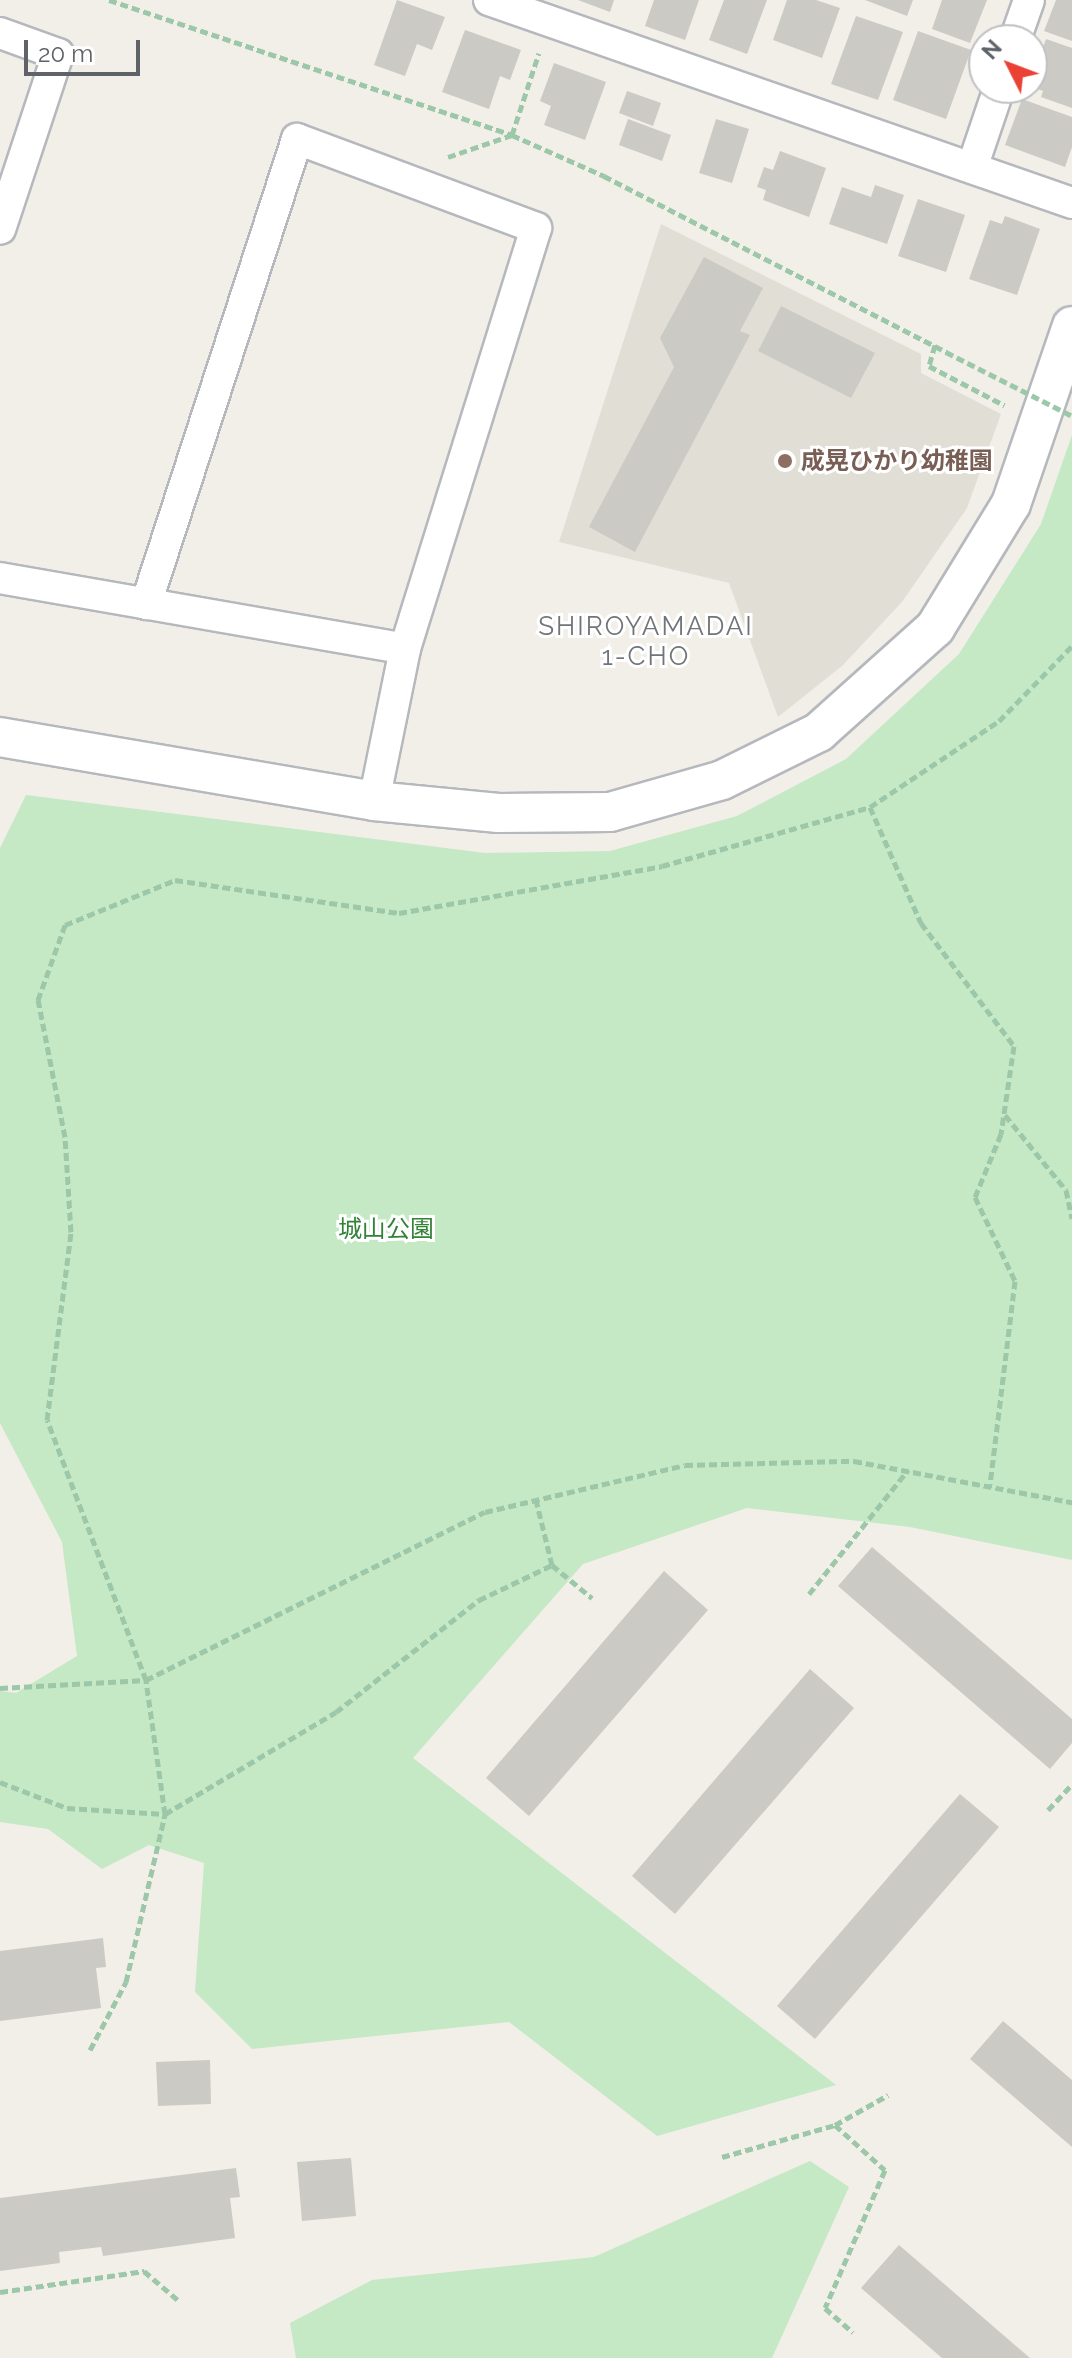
<!DOCTYPE html>
<html>
<head>
<meta charset="utf-8">
<style>
	body { margin:0 }
	#map { position:relative; width:1072px; height:2358px; overflow:hidden; background:#f1efe8; font-family:Raleway,"Noto Sans JP",sans-serif }
	div>[style] { position:absolute }
	.education>* { inset:0; background:#e1ded6 }
	.green>* { inset:0; background:#c5e8c5 }
	.building>* { inset:0; background:#cccac5 }
	.path>* { height:5px; margin-top:-2.5px; transform-origin:0; background:repeating-linear-gradient(90deg,#9cc7a9 0 8px,transparent 0 12px) }
	.roads { filter:drop-shadow(2px 0 #b5b8bc) drop-shadow(-2px 0 #b5b8bc) drop-shadow(0 2px #b5b8bc) drop-shadow(0 -2px #b5b8bc) }
	.minor>* { height:30px; margin:-15px; padding:0 15px; transform-origin:15px; border-radius:15px; background:#fff }
	.tertiary>* { height:38px; margin:-19px; padding:0 19px; transform-origin:19px; border-radius:19px; background:#fff }
	.path-bridge>* { height:5px; margin-top:-2.5px; transform-origin:0; background:repeating-linear-gradient(90deg,#9cc7a9 0 8px,transparent 0 12px) }
	.dots>* { width:22px; height:22px; translate:-50% -50%; box-sizing:border-box; border:4px solid #fff; border-radius:50% }
	span { translate:-50% -50%; white-space:nowrap; text-align:center; line-height:1.15; -webkit-text-stroke:6px #fff; paint-order:stroke }
	.education-label { font-size:24px; color:#785e54; font-weight:700 }
	.left { translate:0 -50%; text-align:left }
	.park-label { font-size:24px; color:#348238 }
	.neighbourhood-label { font-size:26px; color:#70757a; letter-spacing:2px }
	.north { position:absolute; left:968px; top:24px; width:80px; height:80px; box-sizing:border-box; background:#fff; border:2px solid #bfc1c3; border-radius:50%; rotate:312deg; font-size:22px; font-weight:700; line-height:32px; text-align:center; color:#5f6368 }
	.north::after { content:''; display:block; margin:auto; width:28px; height:36px; background:#ea4335; clip-path:polygon(50% 0,100% 100%,50% 72%,0 100%) }
	.scale { position:absolute; left:24px; top:40px; width:116px; height:36px; box-sizing:border-box; border:4px solid #5f6368; border-top:0; padding-left:10px; font-size:24px; line-height:28px; white-space:nowrap; color:#5f6368; -webkit-text-stroke:6px #fff; paint-order:stroke }
</style>
</head>
<body>
<div id="map">
	<div class="education">
		<div style="clip-path:polygon(661px 224px,921px 354px,921px 373px,1001px 414px,967px 508px,902px 602px,842px 666px,778px 717px,729px 583px,559px 542px)"></div>
	</div>
	<div class="green">
		<div style="clip-path:polygon(1072px 435px,1072px 1560px,910px 1527px,747px 1508px,583px 1564px,413px 1758px,836px 2085px,657px 2136px,509px 2022px,252px 2049px,195px 1992px,204px 1863px,149px 1845px,102px 1869px,48px 1829px,0 1822px,0 1691px,16px 1693px,77px 1656px,62px 1542px,0 1423px,0 848px,26px 795px,485px 853px,610px 851px,737px 816px,846px 759px,959px 654px,1041px 524px)"></div>
		<div style="clip-path:polygon(810px 2161px,849px 2187px,772px 2358px,296px 2358px,290px 2323px,372px 2280px,594px 2257px)"></div>
	</div>
	<div class="building">
		<div style="clip-path:polygon(397px 0,445px 17px,432px 50px,417px 44px,405px 76px,374px 65px)"></div>
		<div style="clip-path:polygon(578px 0,614px 0,610px 12px)"></div>
		<div style="clip-path:polygon(654px 0,699px 0,685px 40px,645px 26px)"></div>
		<div style="clip-path:polygon(724px 0,767px 0,747px 54px,709px 40px)"></div>
		<div style="clip-path:polygon(787px 0,816px 0,840px 8px,822px 58px,773px 40px)"></div>
		<div style="clip-path:polygon(865px 0,913px 0,907px 16px)"></div>
		<div style="clip-path:polygon(942px 0,987px 0,970px 43px,932px 29px)"></div>
		<div style="clip-path:polygon(1056px 0,1072px 0,1072px 41px,1044px 31px)"></div>
		<div style="clip-path:polygon(856px 16px,903px 32px,878px 100px,831px 84px)"></div>
		<div style="clip-path:polygon(465px 30px,521px 50px,510px 80px,500px 76px,489px 109px,442px 92px)"></div>
		<div style="clip-path:polygon(918px 31px,971px 50px,946px 119px,893px 100px)"></div>
		<div style="clip-path:polygon(1046px 39px,1072px 48px,1072px 108px,1041px 97px,1043px 91px,1032px 87px,1037px 66px,1032px 55px,1034px 50px,1041px 53px)"></div>
		<div style="clip-path:polygon(554px 63px,606px 82px,585px 140px,544px 125px,551px 106px,540px 101px)"></div>
		<div style="clip-path:polygon(627px 91px,661px 103px,653px 126px,619px 113px)"></div>
		<div style="clip-path:polygon(1022px 99px,1072px 117px,1072px 147px,1065px 167px,1005px 145px)"></div>
		<div style="clip-path:polygon(628px 119px,671px 135px,662px 161px,619px 145px)"></div>
		<div style="clip-path:polygon(716px 119px,749px 129px,732px 183px,699px 173px)"></div>
		<div style="clip-path:polygon(780px 151px,826px 168px,809px 217px,763px 200px,766px 190px,757px 187px,764px 167px,773px 170px)"></div>
		<div style="clip-path:polygon(875px 185px,904px 195px,887px 244px,829px 224px,842px 187px,871px 197px)"></div>
		<div style="clip-path:polygon(918px 199px,965px 215px,946px 272px,898px 256px)"></div>
		<div style="clip-path:polygon(1005px 216px,1040px 229px,1017px 295px,969px 279px,990px 220px,1002px 224px)"></div>
		<div style="clip-path:polygon(704px 257px,763px 288px,740px 331px,750px 335px,635px 552px,589px 527px,674px 367px,660px 338px)"></div>
		<div style="clip-path:polygon(781px 306px,875px 353px,851px 398px,758px 351px)"></div>
		<div style="clip-path:polygon(872px 1547px,1072px 1719px,1072px 1743px,1050px 1769px,838px 1586px)"></div>
		<div style="clip-path:polygon(664px 1571px,708px 1610px,529px 1816px,486px 1778px)"></div>
		<div style="clip-path:polygon(810px 1669px,854px 1708px,675px 1914px,632px 1876px)"></div>
		<div style="clip-path:polygon(960px 1794px,999px 1827px,815px 2039px,777px 2006px)"></div>
		<div style="clip-path:polygon(103px 1938px,106px 1967px,96px 1968px,101px 2008px,0 2021px,0 1951px)"></div>
		<div style="clip-path:polygon(1003px 2021px,1072px 2080px,1072px 2147px,970px 2059px)"></div>
		<div style="clip-path:polygon(210px 2060px,211px 2104px,158px 2106px,156px 2062px)"></div>
		<div style="clip-path:polygon(351px 2158px,356px 2216px,302px 2221px,297px 2162px)"></div>
		<div style="clip-path:polygon(236px 2168px,240px 2197px,230px 2198px,235px 2238px,103px 2256px,101px 2247px,59px 2252px,60px 2263px,0 2271px,0 2198px)"></div>
		<div style="clip-path:polygon(899px 2245px,1030px 2358px,942px 2358px,861px 2288px)"></div>
	</div>
	<div class="path">
		<div style="left:109px;top:0;width:425px;rotate:18.5deg"></div>
		<div style="left:512px;top:135px;width:101px;rotate:24deg"></div>
		<div style="left:604px;top:176px;width:385px;rotate:27.2deg"></div>
		<div style="left:448px;top:157px;width:68px;rotate:-19deg"></div>
		<div style="left:512px;top:135px;width:86px;rotate:-71.8deg"></div>
		<div style="left:935px;top:345px;width:22px;rotate:106deg"></div>
		<div style="left:929px;top:366px;width:85px;rotate:27.5deg"></div>
		<div style="left:870px;top:807px;width:127px;rotate:66.3deg"></div>
		<div style="left:921px;top:923px;width:154px;rotate:52.9deg"></div>
		<div style="left:1014px;top:1046px;width:89px;rotate:98.4deg"></div>
		<div style="left:1001px;top:1134px;width:68px;rotate:112.4deg"></div>
		<div style="left:975px;top:1197px;width:93px;rotate:64.5deg"></div>
		<div style="left:1015px;top:1281px;width:205px;rotate:97deg"></div>
		<div style="left:1005px;top:1115px;width:97px;rotate:50.9deg"></div>
		<div style="left:1066px;top:1190px;width:29px;rotate:78deg"></div>
		<div style="left:552px;top:1565px;width:52px;rotate:39.5deg"></div>
		<div style="left:809px;top:1594px;width:159px;rotate:-51.4deg"></div>
		<div style="left:0;top:1688px;width:146px;rotate:-3.1deg"></div>
		<div style="left:146px;top:1680px;width:378px;rotate:-26.4deg"></div>
		<div style="left:485px;top:1512px;width:205px;rotate:-13.2deg"></div>
		<div style="left:685px;top:1465px;width:169px;rotate:-1.4deg"></div>
		<div style="left:854px;top:1461px;width:222px;rotate:10.7deg"></div>
		<div style="left:0;top:1782px;width:72px;rotate:21.2deg"></div>
		<div style="left:67px;top:1808px;width:98px;rotate:3.5deg"></div>
		<div style="left:165px;top:1814px;width:199px;rotate:-30.8deg"></div>
		<div style="left:336px;top:1712px;width:182px;rotate:-38.1deg"></div>
		<div style="left:479px;top:1600px;width:81px;rotate:-25.6deg"></div>
		<div style="left:552px;top:1565px;width:67px;rotate:-103.8deg"></div>
		<div style="left:1048px;top:1810px;width:35px;rotate:-47deg"></div>
		<div style="left:90px;top:2050px;width:77px;rotate:-62.1deg"></div>
		<div style="left:126px;top:1982px;width:172px;rotate:-76.9deg"></div>
		<div style="left:165px;top:1814px;width:135px;rotate:-98.1deg"></div>
		<div style="left:146px;top:1680px;width:278px;rotate:-110.8deg"></div>
		<div style="left:47px;top:1420px;width:190px;rotate:-82.7deg"></div>
		<div style="left:71px;top:1232px;width:95px;rotate:-93.6deg"></div>
		<div style="left:65px;top:1137px;width:140px;rotate:-101.1deg"></div>
		<div style="left:38px;top:1000px;width:80px;rotate:-70.2deg"></div>
		<div style="left:65px;top:925px;width:119px;rotate:-22.2deg"></div>
		<div style="left:175px;top:880px;width:226px;rotate:8.4deg"></div>
		<div style="left:399px;top:913px;width:267px;rotate:-10.1deg"></div>
		<div style="left:662px;top:866px;width:216px;rotate:-15.8deg"></div>
		<div style="left:870px;top:807px;width:155px;rotate:-33.7deg"></div>
		<div style="left:999px;top:721px;width:105px;rotate:-45.8deg"></div>
		<div style="left:835px;top:2125px;width:67px;rotate:42deg"></div>
		<div style="left:885px;top:2170px;width:150px;rotate:113.5deg"></div>
		<div style="left:825px;top:2308px;width:37px;rotate:41deg"></div>
		<div style="left:722px;top:2157px;width:117px;rotate:-15.8deg"></div>
		<div style="left:835px;top:2125px;width:61px;rotate:-29.5deg"></div>
		<div style="left:0;top:2292px;width:146px;rotate:-8.3deg"></div>
		<div style="left:144px;top:2271px;width:46px;rotate:40.6deg"></div>
	</div>
	<div class="roads">
		<div class="minor">
			<div style="left:489px;top:0;width:617px;rotate:19.2deg"></div>
			<div style="left:0;top:33px;width:62px;rotate:19.9deg"></div>
			<div style="left:58px;top:54px;width:184px;rotate:108.3deg"></div>
			<div style="left:1015px;top:40px;width:42px;rotate:-70.7deg"></div>
			<div style="left:973px;top:165px;width:81px;rotate:-71.3deg"></div>
			<div style="left:0;top:578px;width:411px;rotate:9.9deg"></div>
			<div style="left:146px;top:604px;width:489px;rotate:-72deg"></div>
			<div style="left:297px;top:139px;width:255px;rotate:20.4deg"></div>
			<div style="left:536px;top:228px;width:441px;rotate:107.3deg"></div>
			<div style="left:405px;top:649px;width:155px;rotate:101.5deg"></div>
		</div>
		<div class="tertiary">
			<div style="left:0;top:737px;width:379px;rotate:9.7deg"></div>
			<div style="left:374px;top:801px;width:125px;rotate:5.5deg"></div>
			<div style="left:498px;top:813px;width:112px;rotate:-0.5deg"></div>
			<div style="left:610px;top:812px;width:116px;rotate:-15.9deg"></div>
			<div style="left:722px;top:780px;width:108px;rotate:-26.3deg"></div>
			<div style="left:819px;top:732px;width:156px;rotate:-41.9deg"></div>
			<div style="left:935px;top:628px;width:145px;rotate:-58.5deg"></div>
			<div style="left:1011px;top:504px;width:188px;rotate:-71.1deg"></div>
		</div>
	</div>
	<div class="path-bridge">
		<div style="left:946px;top:352px;width:141px;rotate:26.9deg"></div>
	</div>
	<div class="dots">
		<div style="left:785px;top:461px;background:#8d6e63"></div>
	</div>
	<div class="education-label">
		<span class="left" style="left:801px;top:461px">成晃ひかり幼稚園</span>
	</div>
	<div class="park-label">
		<span style="left:386px;top:1229px">城山公園</span>
	</div>
	<div class="neighbourhood-label">
		<span style="left:646px;top:642px">SHIROYAMADAI<br>1-CHO</span>
	</div>
	<div class="north">N</div>
	<div class="scale">20 m</div>
</div>
</body>
</html>
